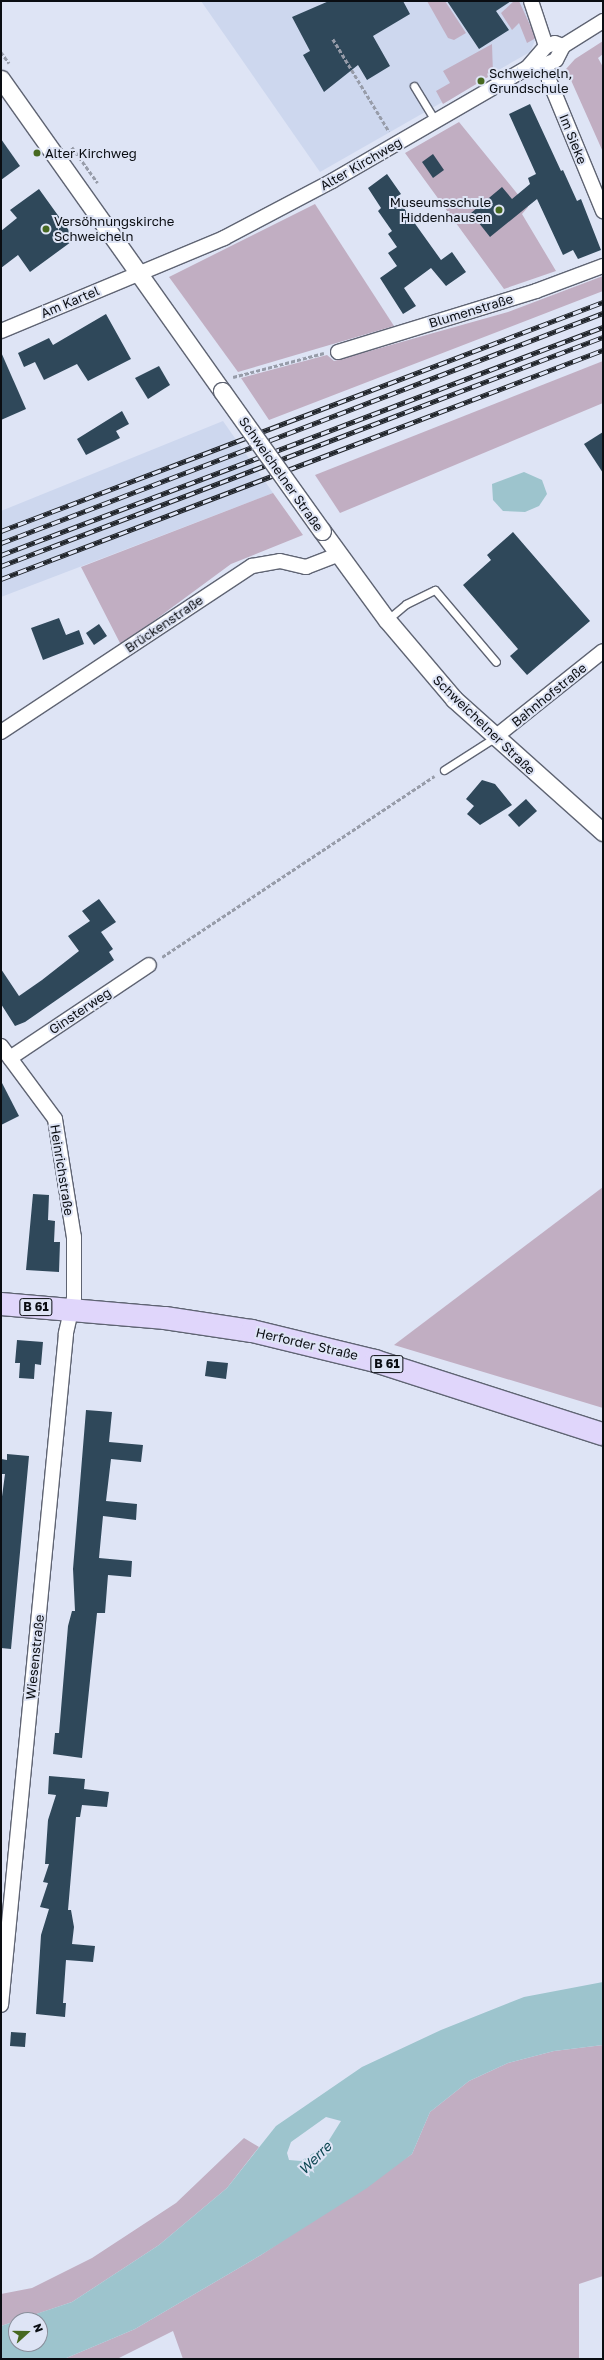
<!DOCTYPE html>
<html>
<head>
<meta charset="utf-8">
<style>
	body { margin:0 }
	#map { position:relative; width:604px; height:2360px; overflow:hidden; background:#dee4f5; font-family:"Golos Text",sans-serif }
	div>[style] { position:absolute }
	.built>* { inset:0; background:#cdd7ee }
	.green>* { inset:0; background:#c1aec2 }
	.water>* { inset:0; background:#9dc4cd }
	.building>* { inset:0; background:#2f485a }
	.path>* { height:2.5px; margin-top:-1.25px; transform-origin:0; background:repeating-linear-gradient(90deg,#979ca9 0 4px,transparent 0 6px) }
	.roads { filter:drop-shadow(1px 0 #5f6473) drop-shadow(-1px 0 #5f6473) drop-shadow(0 1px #5f6473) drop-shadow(0 -1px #5f6473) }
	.service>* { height:7px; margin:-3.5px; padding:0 3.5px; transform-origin:3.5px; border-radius:3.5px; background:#fff }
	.minor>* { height:14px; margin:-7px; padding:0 7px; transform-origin:7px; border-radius:7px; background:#fff }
	.tertiary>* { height:17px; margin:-8.5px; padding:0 8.5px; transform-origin:8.5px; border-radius:8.5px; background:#fff }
	.primary>* { height:22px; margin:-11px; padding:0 11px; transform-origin:11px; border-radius:11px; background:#e0d6fb }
	.rail>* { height:4.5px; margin-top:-2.25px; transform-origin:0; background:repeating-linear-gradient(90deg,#dee4f5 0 9px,#21252b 0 18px); box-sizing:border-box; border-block:1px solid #21252b }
	.bridges { filter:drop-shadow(1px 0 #5f6473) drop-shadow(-1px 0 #5f6473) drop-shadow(0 1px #5f6473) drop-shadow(0 -1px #5f6473) }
	.tertiary-bridge>* { height:17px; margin:-8.5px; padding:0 8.5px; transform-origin:8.5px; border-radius:8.5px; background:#fff }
	.dots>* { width:11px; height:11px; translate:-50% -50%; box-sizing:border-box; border:2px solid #dee4f5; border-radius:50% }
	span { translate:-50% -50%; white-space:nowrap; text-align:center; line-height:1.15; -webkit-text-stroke:4px #dee4f5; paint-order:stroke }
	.shield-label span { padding:1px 3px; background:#dee4f5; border:1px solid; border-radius:3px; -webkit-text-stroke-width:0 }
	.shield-label { font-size:12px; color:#0a0d12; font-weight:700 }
	.poi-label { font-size:13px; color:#0a0d12 }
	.left { translate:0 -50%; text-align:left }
	.right { translate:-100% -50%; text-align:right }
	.street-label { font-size:13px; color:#0a0d12 }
	.water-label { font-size:14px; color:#0d4752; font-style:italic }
	.frame { position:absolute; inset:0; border:2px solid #0a0d12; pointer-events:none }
	.north { position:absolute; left:8px; top:2312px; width:40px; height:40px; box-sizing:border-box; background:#dee4f5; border:1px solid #898e9a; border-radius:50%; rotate:69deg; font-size:11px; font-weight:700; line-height:16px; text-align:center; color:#0a0d12 }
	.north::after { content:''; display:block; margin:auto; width:14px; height:18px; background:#476921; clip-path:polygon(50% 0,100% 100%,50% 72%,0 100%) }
</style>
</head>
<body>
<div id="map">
	<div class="built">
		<div style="clip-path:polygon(201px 1px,523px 1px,536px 38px,530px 52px,320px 172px)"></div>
		<div style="clip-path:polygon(223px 421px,273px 493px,1px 597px,1px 511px)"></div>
	</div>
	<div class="green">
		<div style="clip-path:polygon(427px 1px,445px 1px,466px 33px,454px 40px,448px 38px)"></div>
		<div style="clip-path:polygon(514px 1px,519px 1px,536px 38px,527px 43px,519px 23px,512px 30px,501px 13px)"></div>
		<div style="clip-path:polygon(603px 41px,603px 54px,598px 58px,603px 67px,603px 152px,566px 69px,575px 59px)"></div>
		<div style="clip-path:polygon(492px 44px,493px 74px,443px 104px,436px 91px,450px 83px,443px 71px)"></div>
		<div style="clip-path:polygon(459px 122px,528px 207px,522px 214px,556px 271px,504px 289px,405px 153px)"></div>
		<div style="clip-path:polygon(315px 204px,394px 326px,238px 372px,169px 277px)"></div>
		<div style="clip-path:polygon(603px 276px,603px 291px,269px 420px,241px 378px,327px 355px,334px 361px,508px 312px)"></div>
		<div style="clip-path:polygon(603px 361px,603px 403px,340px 513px,315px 475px)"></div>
		<div style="clip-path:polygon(273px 493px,303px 535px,231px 564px,121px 645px,81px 567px)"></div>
		<div style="clip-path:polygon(603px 1187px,603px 1408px,394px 1345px)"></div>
		<div style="clip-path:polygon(603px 2045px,603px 2276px,579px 2284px,579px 2359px,183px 2359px,173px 2331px,117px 2359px,64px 2359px,135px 2329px,261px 2255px,412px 2154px,430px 2112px,469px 2081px,508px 2063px,554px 2051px)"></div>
		<div style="clip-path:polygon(244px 2138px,259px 2147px,227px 2188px,159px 2245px,72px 2302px,1px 2326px,1px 2294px,32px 2288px,92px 2258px,176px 2203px)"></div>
	</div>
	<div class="water">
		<div style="clip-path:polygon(524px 472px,542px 480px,547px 494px,539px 506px,525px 512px,503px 511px,493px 500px,492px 484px)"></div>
		<div style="clip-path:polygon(evenodd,603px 1982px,603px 2045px,554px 2051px,508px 2063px,469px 2081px,430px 2112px,412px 2154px,367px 2188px,261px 2255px,135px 2329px,64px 2359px,1px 2359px,1px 2326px,16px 2321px,16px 2344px,40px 2344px,40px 2320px,18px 2320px,72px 2302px,159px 2245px,227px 2188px,276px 2126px,362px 2067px,441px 2030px,524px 1997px,603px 1982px,326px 2117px,341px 2121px,326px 2145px,301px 2161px,289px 2160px,287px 2153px,291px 2142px,326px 2117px)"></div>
	</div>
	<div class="building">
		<div style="clip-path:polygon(329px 1px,403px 1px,410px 14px,373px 36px,390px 66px,367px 80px,358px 65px,324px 92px,303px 55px,310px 51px,292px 17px)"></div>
		<div style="clip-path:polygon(447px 1px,511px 1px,496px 11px,509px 30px,479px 49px)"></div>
		<div style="clip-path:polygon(530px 104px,561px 171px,563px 170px,577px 201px,581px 199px,601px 250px,578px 259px,573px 250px,563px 255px,537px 199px,490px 237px,471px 213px,502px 187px,512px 199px,530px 184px,528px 178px,536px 174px,509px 114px)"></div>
		<div style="clip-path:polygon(1px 139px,20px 166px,1px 180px)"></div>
		<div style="clip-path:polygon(433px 154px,444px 170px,433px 178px,422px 162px)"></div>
		<div style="clip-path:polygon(387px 174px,401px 194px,396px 197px,441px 260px,452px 252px,466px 272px,446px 286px,431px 268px,404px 288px,416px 306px,403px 314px,380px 278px,397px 266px,388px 253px,397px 247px,388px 234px,392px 231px,378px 211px,381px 208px,368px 188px)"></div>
		<div style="clip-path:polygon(39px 189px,75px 239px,30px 272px,18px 255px,1px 268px,1px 231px,17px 218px,10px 210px)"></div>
		<div style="clip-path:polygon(106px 314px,131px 359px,88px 381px,77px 364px,44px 380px,35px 362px,24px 367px,18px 353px,49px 338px,53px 345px)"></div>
		<div style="clip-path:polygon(1px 352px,26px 409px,1px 420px)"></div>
		<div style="clip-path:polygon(159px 366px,170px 385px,148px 399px,135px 378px)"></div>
		<div style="clip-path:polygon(122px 411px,129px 424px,116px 431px,120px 438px,86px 455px,77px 439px)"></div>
		<div style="clip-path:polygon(603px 432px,603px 473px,584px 444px)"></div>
		<div style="clip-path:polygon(513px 532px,590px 621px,527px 675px,510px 656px,518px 649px,463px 585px,491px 560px,487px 555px)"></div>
		<div style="clip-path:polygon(59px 618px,66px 635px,79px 630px,84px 644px,43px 660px,31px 628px)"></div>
		<div style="clip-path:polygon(99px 624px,107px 636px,94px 645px,86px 633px)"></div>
		<div style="clip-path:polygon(482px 780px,495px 784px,512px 805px,480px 825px,467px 814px,474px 806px,466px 799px)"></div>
		<div style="clip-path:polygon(526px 799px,537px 811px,519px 827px,508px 815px)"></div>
		<div style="clip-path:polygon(99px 899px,116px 922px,101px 932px,113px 949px,109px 952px,114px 960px,25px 1022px,15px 1026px,1px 1004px,1px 969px,19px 996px,42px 980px,79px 951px,68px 936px,90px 921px,82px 911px)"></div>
		<div style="clip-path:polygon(1px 1081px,19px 1116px,1px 1125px)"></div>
		<div style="clip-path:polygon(33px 1194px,49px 1195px,48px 1220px,55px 1221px,54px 1242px,60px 1242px,59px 1272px,26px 1270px)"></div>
		<div style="clip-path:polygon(17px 1340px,43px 1342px,41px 1365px,35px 1364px,34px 1379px,19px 1378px,20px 1363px,15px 1363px)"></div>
		<div style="clip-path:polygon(207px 1361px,228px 1363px,226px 1379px,205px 1376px)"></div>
		<div style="clip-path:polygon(86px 1410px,112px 1412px,109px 1442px,143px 1445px,141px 1462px,111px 1459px,106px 1501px,137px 1504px,136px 1520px,103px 1516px,99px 1558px,132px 1561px,131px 1577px,108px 1575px,105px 1613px,97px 1613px,82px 1758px,53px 1754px,55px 1733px,59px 1733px,68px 1626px,72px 1611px,75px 1611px,73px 1569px)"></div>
		<div style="clip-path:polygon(7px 1454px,29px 1456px,11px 1649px,1px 1648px,1px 1504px,5px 1474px,1px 1474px,1px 1459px,7px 1460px)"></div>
		<div style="clip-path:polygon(49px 1776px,85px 1779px,84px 1789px,109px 1792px,107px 1807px,82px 1805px,80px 1817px,76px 1817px,68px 1910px,71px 1910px,74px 1927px,72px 1944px,95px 1946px,93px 1962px,66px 1960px,63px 2003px,66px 2003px,65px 2017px,36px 2014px,41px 1935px,49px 1909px,40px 1907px,48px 1883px,43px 1882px,49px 1864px,45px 1864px,48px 1820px,56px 1795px,48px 1794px)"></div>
		<div style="clip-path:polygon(11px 2032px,26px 2033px,25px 2047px,10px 2046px)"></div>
	</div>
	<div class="path">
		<div style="left:333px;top:39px;width:108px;rotate:58.7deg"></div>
		<div style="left:1px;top:52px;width:14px;rotate:54deg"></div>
		<div style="left:72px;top:147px;width:44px;rotate:54.2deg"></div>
		<div style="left:233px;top:377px;width:94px;rotate:-14.8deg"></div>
		<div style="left:162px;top:957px;width:327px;rotate:-33.6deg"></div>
	</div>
	<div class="roads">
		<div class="service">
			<div style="left:414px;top:86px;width:42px;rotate:58.6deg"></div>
			<div style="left:387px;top:620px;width:25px;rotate:-40deg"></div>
			<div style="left:406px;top:604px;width:32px;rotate:-26deg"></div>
			<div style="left:435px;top:590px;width:94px;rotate:49.7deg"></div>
			<div style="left:444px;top:770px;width:59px;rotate:-32.6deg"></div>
		</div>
		<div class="minor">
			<div style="left:531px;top:1px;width:47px;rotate:71.6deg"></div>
			<div style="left:547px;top:66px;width:14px;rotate:82deg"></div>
			<div style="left:549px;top:80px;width:142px;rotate:67.6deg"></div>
			<div style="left:539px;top:67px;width:18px;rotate:-22deg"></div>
			<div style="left:556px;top:60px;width:16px;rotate:-63deg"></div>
			<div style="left:563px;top:46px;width:47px;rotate:-32deg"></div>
			<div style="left:1px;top:331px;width:242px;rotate:-22.6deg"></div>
			<div style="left:224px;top:238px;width:122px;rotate:-27.8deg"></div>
			<div style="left:332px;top:181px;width:225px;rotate:-30.1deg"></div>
			<div style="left:527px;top:68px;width:29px;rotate:-49deg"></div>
			<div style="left:546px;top:46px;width:9px;rotate:-18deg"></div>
			<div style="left:555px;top:43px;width:9px;rotate:21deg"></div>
			<div style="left:338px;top:352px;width:207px;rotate:-17.1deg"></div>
			<div style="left:536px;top:291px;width:72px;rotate:-20.5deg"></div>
			<div style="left:1px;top:732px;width:301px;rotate:-33.5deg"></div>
			<div style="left:252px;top:566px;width:28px;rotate:-10deg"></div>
			<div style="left:280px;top:561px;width:27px;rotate:13deg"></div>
			<div style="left:306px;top:567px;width:34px;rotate:-21deg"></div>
			<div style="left:494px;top:738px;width:139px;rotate:-38.6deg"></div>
			<div style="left:1px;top:1046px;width:91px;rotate:53.5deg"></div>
			<div style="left:55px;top:1119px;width:120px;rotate:80.9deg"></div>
			<div style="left:74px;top:1237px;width:61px;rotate:90deg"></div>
			<div style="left:74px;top:1298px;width:37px;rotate:103deg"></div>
			<div style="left:66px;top:1334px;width:674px;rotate:95.53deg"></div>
			<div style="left:10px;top:1058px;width:167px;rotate:-33.8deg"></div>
		</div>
		<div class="tertiary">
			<div style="left:1px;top:79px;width:382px;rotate:54.7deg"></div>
			<div style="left:322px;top:531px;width:110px;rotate:53.9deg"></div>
			<div style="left:387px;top:620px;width:104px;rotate:49.7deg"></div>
			<div style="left:454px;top:699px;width:200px;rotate:41.8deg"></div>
		</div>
		<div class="primary">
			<div style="left:1px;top:1304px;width:165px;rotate:4.9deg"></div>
			<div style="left:165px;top:1318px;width:88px;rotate:8.5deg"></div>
			<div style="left:252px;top:1331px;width:127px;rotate:13.7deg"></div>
			<div style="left:375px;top:1361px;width:239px;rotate:17.8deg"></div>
		</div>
	</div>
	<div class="rail">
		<div style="left:1px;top:531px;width:644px;rotate:-20.83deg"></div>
		<div style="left:1px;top:543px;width:644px;rotate:-20.91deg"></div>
		<div style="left:1px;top:555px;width:644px;rotate:-20.74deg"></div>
		<div style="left:1px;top:566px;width:644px;rotate:-20.83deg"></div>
		<div style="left:1px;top:579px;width:644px;rotate:-20.83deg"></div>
	</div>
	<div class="bridges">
		<div class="tertiary-bridge">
			<div style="left:222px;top:391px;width:172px;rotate:54.5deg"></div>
		</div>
	</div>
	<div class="dots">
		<div style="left:481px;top:81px;background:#476921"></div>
		<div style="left:37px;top:153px;background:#476921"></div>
		<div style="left:499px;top:210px;background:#476921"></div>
		<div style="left:46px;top:229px;background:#476921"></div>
	</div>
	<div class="shield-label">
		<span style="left:36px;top:1307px">B 61</span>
		<span style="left:387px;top:1364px">B 61</span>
	</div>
	<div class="poi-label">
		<span class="left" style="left:489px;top:81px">Schweicheln,<br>Grundschule</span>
		<span class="left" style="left:45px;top:153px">Alter Kirchweg</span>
		<span class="right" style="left:491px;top:210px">Museumsschule<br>Hiddenhausen</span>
		<span class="left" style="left:54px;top:229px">Versöhnungskirche<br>Schweicheln</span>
	</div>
	<div class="street-label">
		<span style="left:573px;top:139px;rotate:68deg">Im Sieke</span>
		<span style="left:361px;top:164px;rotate:-30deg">Alter Kirchweg</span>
		<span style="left:70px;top:302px;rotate:-23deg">Am Kartel</span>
		<span style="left:471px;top:311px;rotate:-17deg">Blumenstraße</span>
		<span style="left:281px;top:474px;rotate:55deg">Schweichelner Straße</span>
		<span style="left:164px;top:624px;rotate:-34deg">Brückenstraße</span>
		<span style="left:549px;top:695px;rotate:-39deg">Bahnhofstraße</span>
		<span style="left:484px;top:725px;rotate:44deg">Schweichelner Straße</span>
		<span style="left:80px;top:1011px;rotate:-34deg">Ginsterweg</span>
		<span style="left:62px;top:1170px;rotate:81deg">Heinrichstraße</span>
		<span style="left:307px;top:1344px;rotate:13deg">Herforder Straße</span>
		<span style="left:35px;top:1657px;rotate:-84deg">Wiesenstraße</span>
	</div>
	<div class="water-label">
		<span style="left:315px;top:2158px;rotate:-45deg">Werre</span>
	</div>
	<div class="frame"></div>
	<div class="north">N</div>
</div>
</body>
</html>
